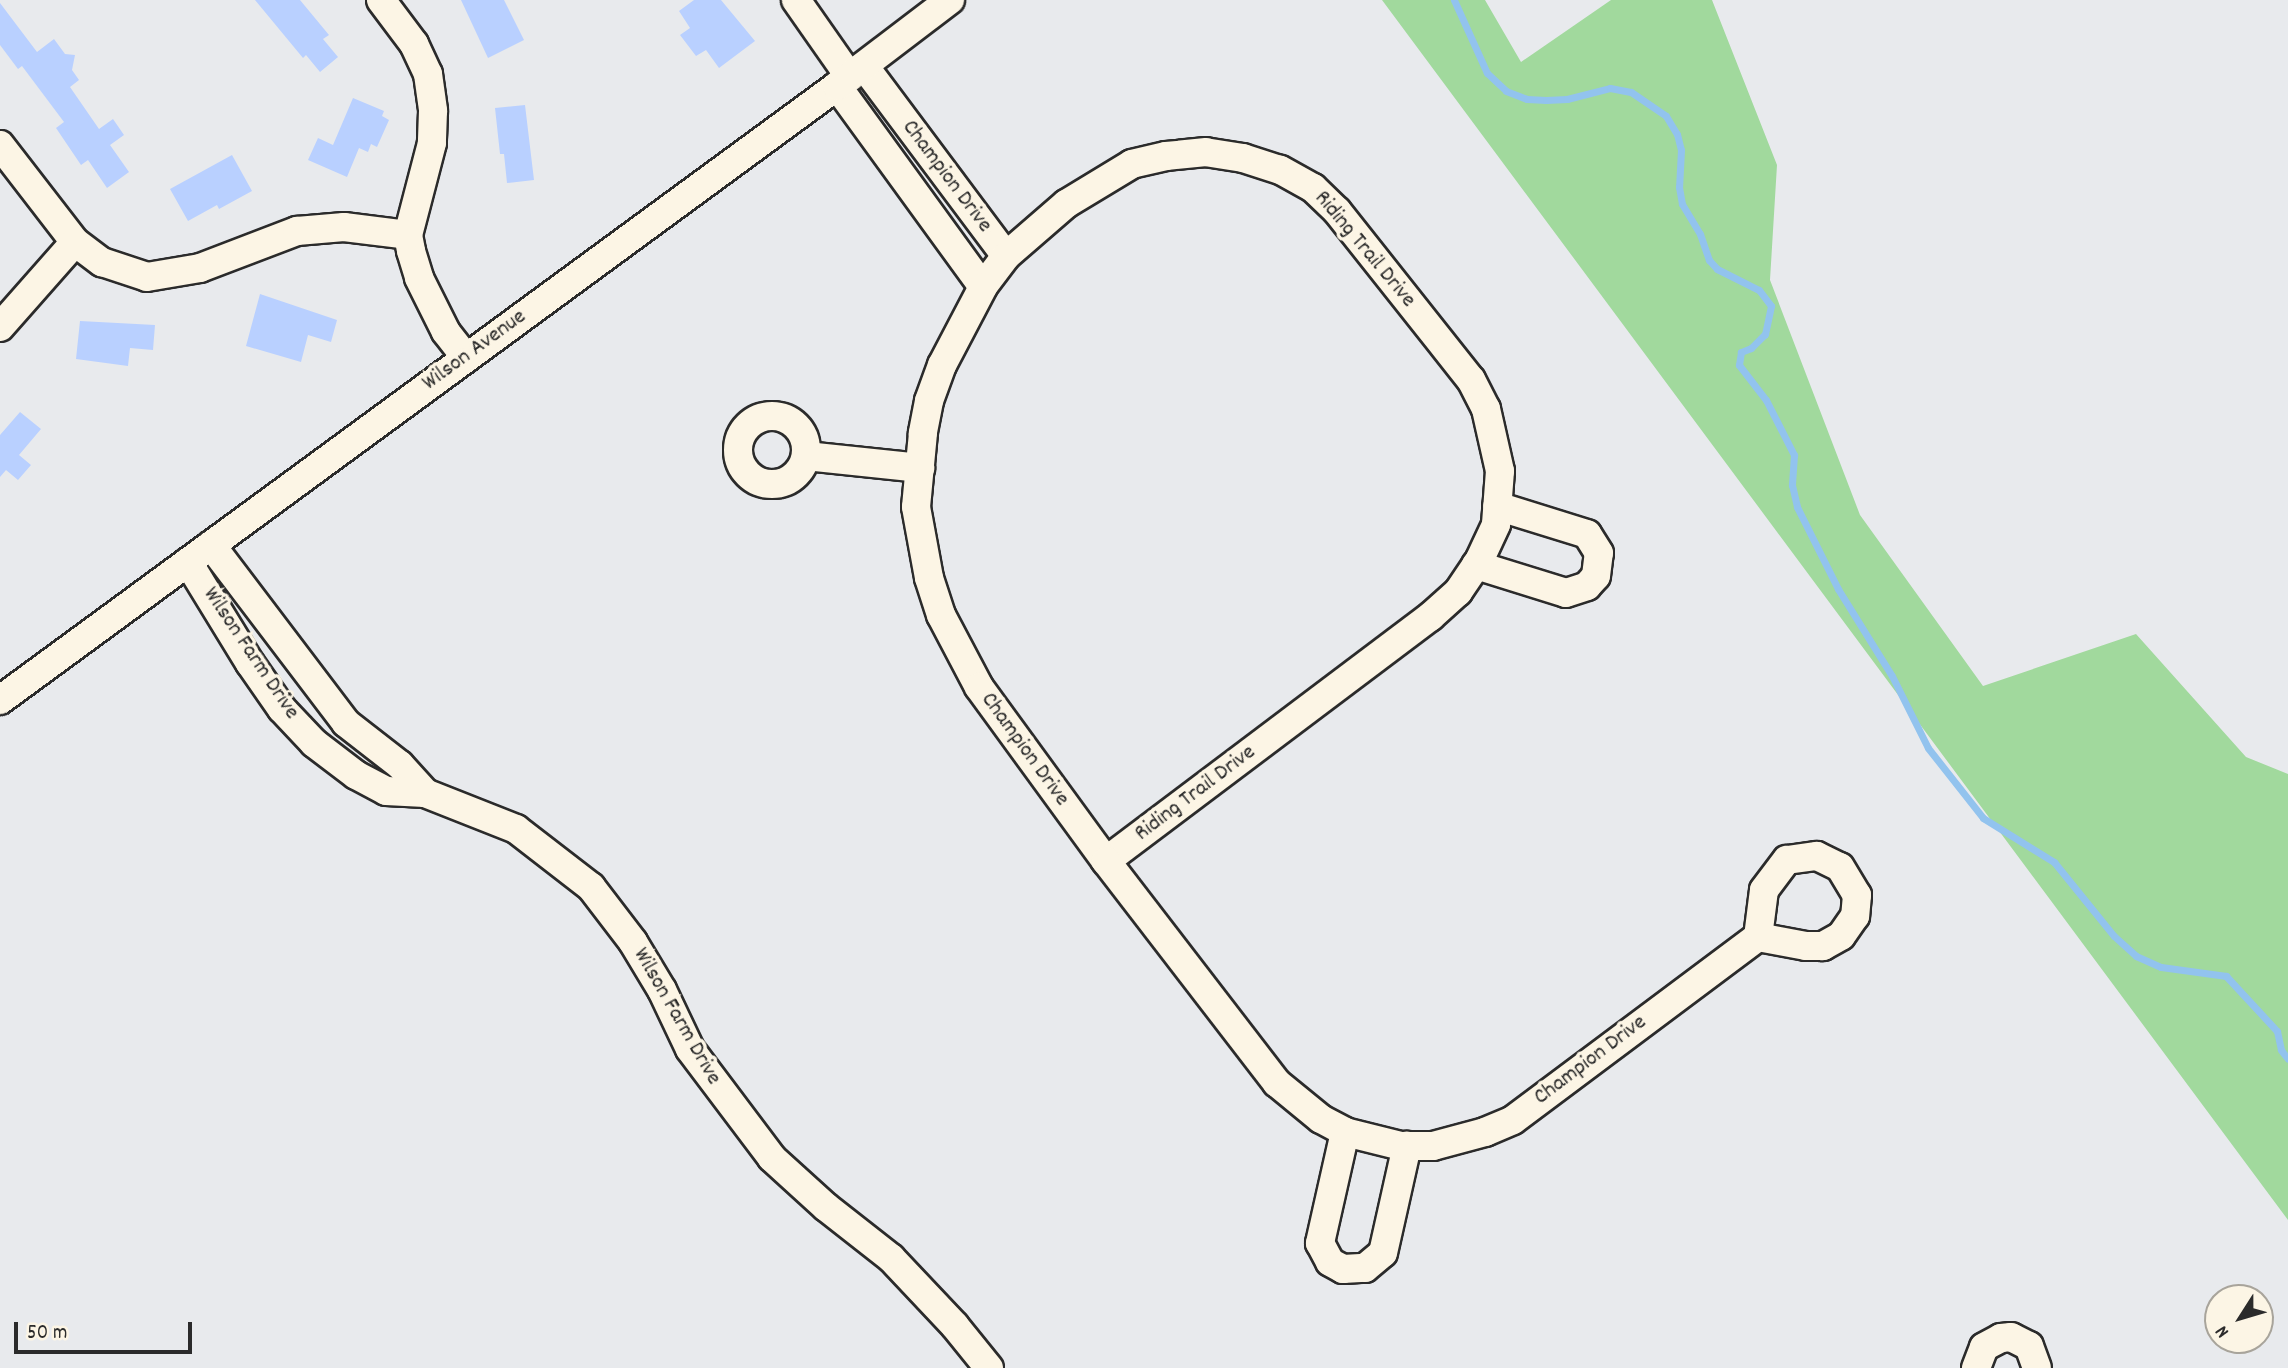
<!DOCTYPE html>
<html>
<head>
<meta charset="utf-8">
<style>
	body { margin:0 }
	#map { position:relative; width:2288px; height:1368px; overflow:hidden; background:#e8eaed; font-family:Dekko,sans-serif }
	div>[style] { position:absolute }
	.green>* { inset:0; background:#a1d99d }
	.stream>* { height:7px; margin:-3.5px; padding:0 3.5px; transform-origin:3.5px; border-radius:3.5px; background:#92c3ee }
	.building>* { inset:0; background:#b9d0ff }
	.roads { filter:drop-shadow(2px 0 #2b2b2b) drop-shadow(-2px 0 #2b2b2b) drop-shadow(0 2px #2b2b2b) drop-shadow(0 -2px #2b2b2b) }
	.minor>* { height:28px; margin:-14px; padding:0 14px; transform-origin:14px; border-radius:14px; background:#fcf5e5 }
	.minor>.ring { margin:-14px; padding:0; box-sizing:content-box; background:none; border:28px solid #fcf5e5; border-radius:50% }
	span { translate:-50% -50%; white-space:nowrap; text-align:center; line-height:1.15; -webkit-text-stroke:7px #fcf5e5; paint-order:stroke }
	.street-label { font-size:23px; color:#2b2b2b }
	.north { position:absolute; left:2204px; top:1284px; width:70px; height:70px; box-sizing:border-box; background:#fcf5e5; border:2px solid #a8a49b; border-radius:50%; rotate:233deg; font-size:19px; font-weight:700; line-height:28px; text-align:center; color:#2b2b2b }
	.north::after { content:''; display:block; margin:auto; width:24px; height:32px; background:#2b2b2b; clip-path:polygon(50% 0,100% 100%,50% 72%,0 100%) }
	.scale { position:absolute; left:14px; top:1322px; width:178px; height:32px; box-sizing:border-box; border:4px solid #2b2b2b; border-top:0; padding-left:9px; font-size:21px; line-height:24px; white-space:nowrap; color:#2b2b2b; -webkit-text-stroke:5px #fcf5e5; paint-order:stroke }
</style>
</head>
<body>
<div id="map">
	<div class="green">
		<div style="clip-path:polygon(1382px 0,1485px 0,1521px 62px,1611px 0,1712px 0,1777px 165px,1770px 280px,1860px 515px,1983px 686px,2136px 634px,2246px 757px,2288px 774px,2288px 1220px)"></div>
	</div>
	<div class="stream">
		<div style="left:1454px;top:0;width:80px;rotate:65.7deg"></div>
		<div style="left:1487px;top:73px;width:26px;rotate:43deg"></div>
		<div style="left:1506px;top:91px;width:22px;rotate:21deg"></div>
		<div style="left:1527px;top:99px;width:19px;rotate:3deg"></div>
		<div style="left:1546px;top:100px;width:21px;rotate:-3deg"></div>
		<div style="left:1567px;top:99px;width:44px;rotate:-14.3deg"></div>
		<div style="left:1610px;top:88px;width:21px;rotate:11deg"></div>
		<div style="left:1631px;top:92px;width:42px;rotate:34.4deg"></div>
		<div style="left:1666px;top:116px;width:21px;rotate:59deg"></div>
		<div style="left:1677px;top:134px;width:16px;rotate:76deg"></div>
		<div style="left:1681px;top:150px;width:37px;rotate:93deg"></div>
		<div style="left:1679px;top:187px;width:17px;rotate:80deg"></div>
		<div style="left:1682px;top:204px;width:35px;rotate:59deg"></div>
		<div style="left:1700px;top:234px;width:28px;rotate:71deg"></div>
		<div style="left:1709px;top:260px;width:12px;rotate:48deg"></div>
		<div style="left:1717px;top:269px;width:47px;rotate:26.6deg"></div>
		<div style="left:1759px;top:290px;width:20px;rotate:53deg"></div>
		<div style="left:1771px;top:306px;width:29px;rotate:102deg"></div>
		<div style="left:1765px;top:334px;width:20px;rotate:135deg"></div>
		<div style="left:1751px;top:348px;width:11px;rotate:158deg"></div>
		<div style="left:1741px;top:352px;width:13px;rotate:99deg"></div>
		<div style="left:1739px;top:365px;width:44px;rotate:52.4deg"></div>
		<div style="left:1766px;top:400px;width:62px;rotate:63deg"></div>
		<div style="left:1794px;top:455px;width:30px;rotate:94deg"></div>
		<div style="left:1792px;top:485px;width:23px;rotate:77deg"></div>
		<div style="left:1797px;top:507px;width:92px;rotate:63.4deg"></div>
		<div style="left:1838px;top:589px;width:102px;rotate:58.2deg"></div>
		<div style="left:1892px;top:676px;width:80px;rotate:63.4deg"></div>
		<div style="left:1928px;top:748px;width:89px;rotate:51.8deg"></div>
		<div style="left:1983px;top:818px;width:84px;rotate:31.8deg"></div>
		<div style="left:2054px;top:862px;width:95px;rotate:51deg"></div>
		<div style="left:2114px;top:936px;width:30px;rotate:42deg"></div>
		<div style="left:2136px;top:956px;width:27px;rotate:24deg"></div>
		<div style="left:2161px;top:967px;width:66px;rotate:7.9deg"></div>
		<div style="left:2226px;top:976px;width:75px;rotate:47.2deg"></div>
		<div style="left:2277px;top:1031px;width:19px;rotate:78deg"></div>
		<div style="left:2281px;top:1050px;width:11px;rotate:52deg"></div>
	</div>
	<div class="building">
		<div style="clip-path:polygon(255px 0,300px 0,329px 35px,323px 39px,338px 57px,320px 72px,306px 55px,303px 58px)"></div>
		<div style="clip-path:polygon(461px 0,504px 0,524px 40px,488px 58px)"></div>
		<div style="clip-path:polygon(694px 0,721px 0,755px 41px,719px 68px,706px 50px,696px 56px,680px 35px,690px 28px,679px 11px)"></div>
		<div style="clip-path:polygon(0 3px,37px 52px,54px 39px,65px 54px,75px 55px,72px 70px,79px 80px,70px 87px,99px 129px,113px 119px,124px 135px,110px 145px,129px 172px,107px 188px,88px 160px,81px 165px,56px 128px,64px 122px,22px 66px,18px 69px,0 45px)"></div>
		<div style="clip-path:polygon(353px 98px,384px 111px,382px 116px,389px 120px,377px 147px,371px 144px,368px 152px,359px 148px,347px 177px,308px 160px,318px 138px,333px 145px)"></div>
		<div style="clip-path:polygon(525px 105px,534px 180px,507px 183px,504px 154px,500px 154px,495px 108px)"></div>
		<div style="clip-path:polygon(232px 155px,252px 191px,219px 209px,217px 205px,188px 221px,170px 189px)"></div>
		<div style="clip-path:polygon(260px 294px,337px 320px,331px 342px,308px 335px,301px 362px,246px 346px)"></div>
		<div style="clip-path:polygon(80px 321px,155px 325px,153px 350px,130px 348px,128px 366px,76px 359px)"></div>
		<div style="clip-path:polygon(20px 412px,41px 429px,19px 455px,31px 465px,18px 480px,6px 470px,0 477px,0 435px)"></div>
	</div>
	<div class="roads">
		<div class="minor">
			<div style="left:381px;top:0;width:55px;rotate:53.1deg"></div>
			<div style="left:414px;top:44px;width:33px;rotate:65deg"></div>
			<div style="left:428px;top:74px;width:37px;rotate:82deg"></div>
			<div style="left:433px;top:111px;width:32px;rotate:92deg"></div>
			<div style="left:432px;top:143px;width:95px;rotate:104.6deg"></div>
			<div style="left:408px;top:235px;width:16px;rotate:79deg"></div>
			<div style="left:411px;top:251px;width:28px;rotate:73deg"></div>
			<div style="left:419px;top:278px;width:60px;rotate:63.4deg"></div>
			<div style="left:446px;top:332px;width:33px;rotate:52deg"></div>
			<div style="left:796px;top:0;width:94px;rotate:55deg"></div>
			<div style="left:864px;top:66px;width:237px;rotate:53.2deg"></div>
			<div style="left:837px;top:86px;width:248px;rotate:54deg"></div>
			<div style="left:0;top:145px;width:123px;rotate:52.3deg"></div>
			<div style="left:75px;top:242px;width:34px;rotate:37deg"></div>
			<div style="left:102px;top:262px;width:47px;rotate:18.4deg"></div>
			<div style="left:147px;top:277px;width:54px;rotate:-9.6deg"></div>
			<div style="left:200px;top:268px;width:104px;rotate:-20.9deg"></div>
			<div style="left:297px;top:231px;width:47px;rotate:-4.9deg"></div>
			<div style="left:344px;top:227px;width:64px;rotate:7.1deg"></div>
			<div style="left:0;top:327px;width:113px;rotate:-48.6deg"></div>
			<div class="ring" style="left:738px;top:416px;width:40px;height:40px"></div>
			<div style="left:806px;top:456px;width:115px;rotate:6deg"></div>
			<div style="left:211px;top:545px;width:223px;rotate:52.8deg"></div>
			<div style="left:346px;top:723px;width:68px;rotate:37.9deg"></div>
			<div style="left:400px;top:765px;width:38px;rotate:48deg"></div>
			<div style="left:188px;top:562px;width:119px;rotate:58.5deg"></div>
			<div style="left:250px;top:663px;width:56px;rotate:55.2deg"></div>
			<div style="left:282px;top:709px;width:47px;rotate:46.7deg"></div>
			<div style="left:314px;top:743px;width:53px;rotate:37.3deg"></div>
			<div style="left:356px;top:775px;width:34px;rotate:28deg"></div>
			<div style="left:386px;top:791px;width:39px;rotate:3deg"></div>
			<div style="left:425px;top:793px;width:98px;rotate:21.6deg"></div>
			<div style="left:516px;top:829px;width:95px;rotate:37.7deg"></div>
			<div style="left:591px;top:887px;width:69px;rotate:52.6deg"></div>
			<div style="left:633px;top:942px;width:56px;rotate:58.9deg"></div>
			<div style="left:662px;top:990px;width:65px;rotate:64.6deg"></div>
			<div style="left:690px;top:1049px;width:136px;rotate:53deg"></div>
			<div style="left:772px;top:1158px;width:73px;rotate:42.2deg"></div>
			<div style="left:826px;top:1207px;width:83px;rotate:38.1deg"></div>
			<div style="left:891px;top:1258px;width:93px;rotate:46.7deg"></div>
			<div style="left:955px;top:1326px;width:54px;rotate:51deg"></div>
			<div style="left:1476px;top:565px;width:94px;rotate:17.3deg"></div>
			<div style="left:1566px;top:593px;width:22px;rotate:-18deg"></div>
			<div style="left:1587px;top:586px;width:13px;rotate:-48deg"></div>
			<div style="left:1596px;top:576px;width:23px;rotate:-83deg"></div>
			<div style="left:1599px;top:553px;width:22px;rotate:-122deg"></div>
			<div style="left:1587px;top:534px;width:94px;rotate:-162.7deg"></div>
			<div style="left:0;top:700px;width:1038px;rotate:-36.26deg"></div>
			<div style="left:837px;top:86px;width:142px;rotate:-37.3deg"></div>
			<div style="left:1106px;top:861px;width:406px;rotate:-37deg"></div>
			<div style="left:1430px;top:617px;width:38px;rotate:-42deg"></div>
			<div style="left:1458px;top:592px;width:40px;rotate:-56deg"></div>
			<div style="left:1480px;top:559px;width:38px;rotate:-65deg"></div>
			<div style="left:1496px;top:524px;width:53px;rotate:-85.7deg"></div>
			<div style="left:1500px;top:471px;width:64px;rotate:-102.7deg"></div>
			<div style="left:1486px;top:409px;width:33px;rotate:-117deg"></div>
			<div style="left:1471px;top:380px;width:216px;rotate:-128.4deg"></div>
			<div style="left:1337px;top:211px;width:33px;rotate:-136deg"></div>
			<div style="left:1313px;top:188px;width:38px;rotate:-151deg"></div>
			<div style="left:1280px;top:170px;width:39px;rotate:-162deg"></div>
			<div style="left:1243px;top:158px;width:37px;rotate:-171deg"></div>
			<div style="left:1206px;top:152px;width:40px;rotate:174.3deg"></div>
			<div style="left:1166px;top:156px;width:35px;rotate:167deg"></div>
			<div style="left:1132px;top:164px;width:77px;rotate:148.8deg"></div>
			<div style="left:1066px;top:204px;width:79px;rotate:139.1deg"></div>
			<div style="left:1006px;top:256px;width:39px;rotate:127deg"></div>
			<div style="left:983px;top:287px;width:88px;rotate:117.7deg"></div>
			<div style="left:942px;top:365px;width:38px;rotate:110deg"></div>
			<div style="left:929px;top:401px;width:33px;rotate:101deg"></div>
			<div style="left:923px;top:433px;width:74px;rotate:95.4deg"></div>
			<div style="left:916px;top:507px;width:72px;rotate:79.6deg"></div>
			<div style="left:929px;top:578px;width:39px;rotate:72deg"></div>
			<div style="left:941px;top:615px;width:81px;rotate:62.2deg"></div>
			<div style="left:979px;top:687px;width:215px;rotate:53.9deg"></div>
			<div style="left:1106px;top:861px;width:280px;rotate:52.4deg"></div>
			<div style="left:1277px;top:1083px;width:57px;rotate:39.3deg"></div>
			<div style="left:1321px;top:1119px;width:27px;rotate:28deg"></div>
			<div style="left:1345px;top:1132px;width:58px;rotate:14deg"></div>
			<div style="left:1401px;top:1146px;width:32px"></div>
			<div style="left:1433px;top:1146px;width:54px;rotate:-15.1deg"></div>
			<div style="left:1485px;top:1132px;width:30px;rotate:-23deg"></div>
			<div style="left:1513px;top:1120px;width:306px;rotate:-36.8deg"></div>
			<div style="left:1758px;top:937px;width:47px;rotate:-82.7deg"></div>
			<div style="left:1764px;top:890px;width:38px;rotate:-53deg"></div>
			<div style="left:1787px;top:860px;width:30px;rotate:-8deg"></div>
			<div style="left:1817px;top:856px;width:25px;rotate:26deg"></div>
			<div style="left:1840px;top:867px;width:33px;rotate:59deg"></div>
			<div style="left:1857px;top:895px;width:21px;rotate:95deg"></div>
			<div style="left:1855px;top:916px;width:24px;rotate:125deg"></div>
			<div style="left:1841px;top:936px;width:21px;rotate:151deg"></div>
			<div style="left:1823px;top:946px;width:17px;rotate:180deg"></div>
			<div style="left:1806px;top:946px;width:49px;rotate:-169.4deg"></div>
			<div style="left:1345px;top:1132px;width:114px;rotate:102.7deg"></div>
			<div style="left:1320px;top:1243px;width:21px;rotate:62deg"></div>
			<div style="left:1330px;top:1262px;width:15px;rotate:28deg"></div>
			<div style="left:1343px;top:1269px;width:22px;rotate:-3deg"></div>
			<div style="left:1365px;top:1268px;width:23px;rotate:-40deg"></div>
			<div style="left:1383px;top:1253px;width:110px;rotate:-77.4deg"></div>
			<div style="left:1976px;top:1368px;width:22px;rotate:-69deg"></div>
			<div style="left:1984px;top:1347px;width:19px;rotate:-28deg"></div>
			<div style="left:2001px;top:1338px;width:10px;rotate:-6deg"></div>
			<div style="left:2011px;top:1337px;width:20px;rotate:27deg"></div>
			<div style="left:2029px;top:1346px;width:23px;rotate:70deg"></div>
		</div>
	</div>
	<div class="street-label">
		<span style="left:946px;top:177px;rotate:53deg">Champion Drive</span>
		<span style="left:1364px;top:250px;rotate:50deg">Riding Trail Drive</span>
		<span style="left:475px;top:351px;rotate:-36deg">Wilson Avenue</span>
		<span style="left:250px;top:654px;rotate:56deg">Wilson Farm Drive</span>
		<span style="left:1024px;top:750px;rotate:54deg">Champion Drive</span>
		<span style="left:1196px;top:794px;rotate:-37deg">Riding Trail Drive</span>
		<span style="left:676px;top:1017px;rotate:60deg">Wilson Farm Drive</span>
		<span style="left:1591px;top:1061px;rotate:-37deg">Champion Drive</span>
	</div>
	<div class="north">N</div>
	<div class="scale">50 m</div>
</div>
</body>
</html>
